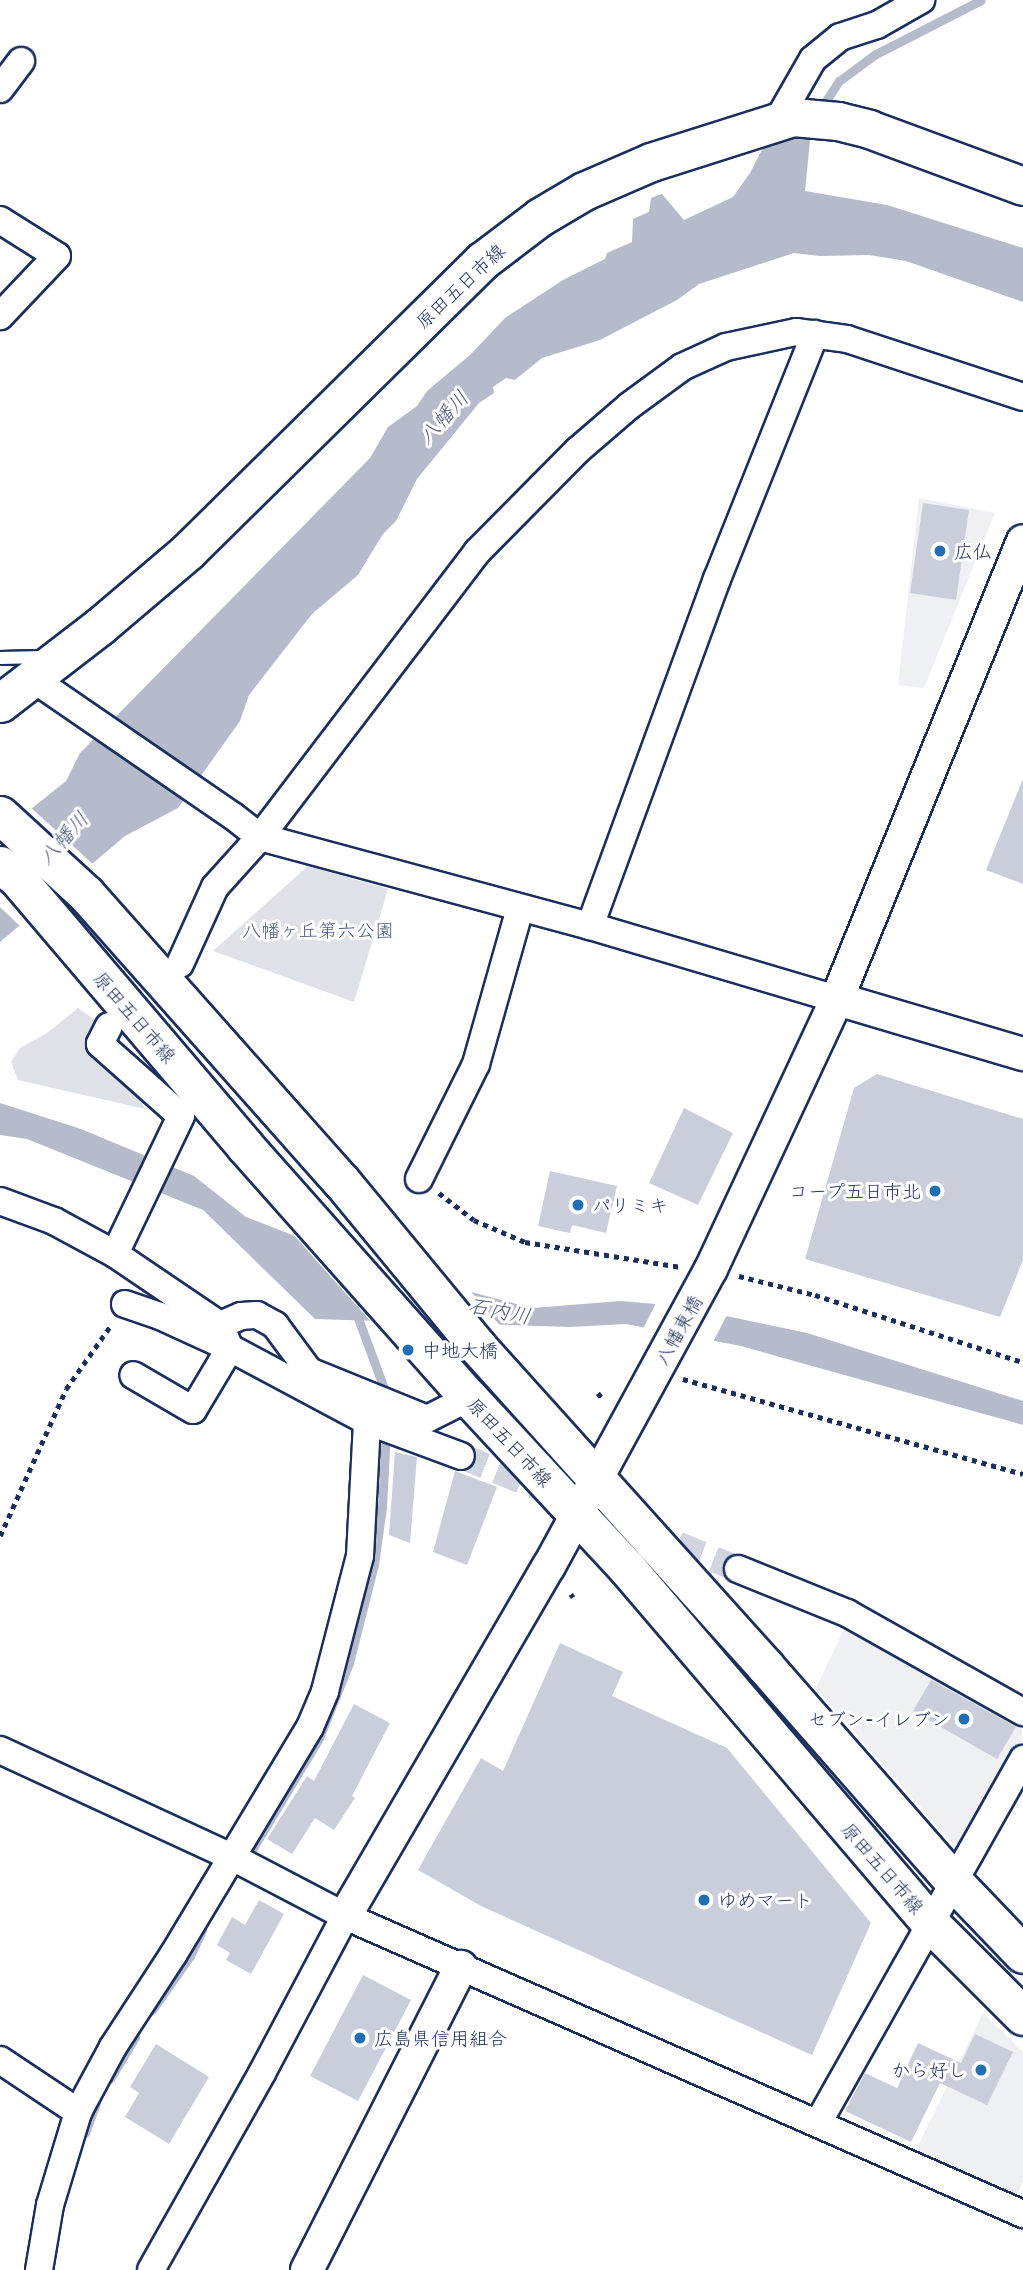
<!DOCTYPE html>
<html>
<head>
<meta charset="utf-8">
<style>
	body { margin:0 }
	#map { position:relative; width:1023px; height:2270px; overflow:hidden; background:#fff; font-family:"Playpen Sans","Klee One",sans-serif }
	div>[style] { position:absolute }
	.built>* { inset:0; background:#eff0f4 }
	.green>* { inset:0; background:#dee1e7 }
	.water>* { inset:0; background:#b5bbca }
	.pier>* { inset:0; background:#fff }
	.stream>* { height:9px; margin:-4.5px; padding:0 4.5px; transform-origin:4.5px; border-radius:4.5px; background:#b5bbca }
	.building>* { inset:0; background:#caceda }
	.minor-tunnel>* { height:26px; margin-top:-13px; transform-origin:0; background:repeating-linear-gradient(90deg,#d1d5df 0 26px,transparent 0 39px) }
	.path>* { height:4.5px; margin-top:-2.25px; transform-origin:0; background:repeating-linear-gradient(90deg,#1b2f5e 0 5px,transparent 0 10px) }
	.roads { filter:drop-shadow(2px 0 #1b2f5e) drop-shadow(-2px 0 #1b2f5e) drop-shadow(0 2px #1b2f5e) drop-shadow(0 -2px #1b2f5e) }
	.service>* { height:12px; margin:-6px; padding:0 6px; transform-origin:6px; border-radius:6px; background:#fff }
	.minor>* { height:26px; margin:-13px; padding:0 13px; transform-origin:13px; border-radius:13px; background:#fff }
	.tertiary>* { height:32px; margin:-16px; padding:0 16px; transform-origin:16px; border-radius:16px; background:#fff }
	.secondary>* { height:37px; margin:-18.5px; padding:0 18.5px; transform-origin:18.5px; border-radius:18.5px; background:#fff }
	.dots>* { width:19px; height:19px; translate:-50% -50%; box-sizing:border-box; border:4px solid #fff; border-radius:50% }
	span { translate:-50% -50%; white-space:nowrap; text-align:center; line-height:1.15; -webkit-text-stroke:6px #fff; paint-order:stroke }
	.street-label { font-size:19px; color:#1b2f5e }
	.poi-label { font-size:19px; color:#1b2f5e }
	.left { translate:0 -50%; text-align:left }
	.right { translate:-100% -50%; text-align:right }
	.park-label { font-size:19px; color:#4c5c80 }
	.water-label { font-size:21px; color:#49597e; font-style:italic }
</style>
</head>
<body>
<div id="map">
	<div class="built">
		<div style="clip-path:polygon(919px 498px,995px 513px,924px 688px,898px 685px)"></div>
		<div style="clip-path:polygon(846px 1625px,1021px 1726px,1023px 1739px,962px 1844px,952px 1843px,816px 1688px)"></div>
		<div style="clip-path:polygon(983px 2013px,1023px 2052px,1023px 2182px,1016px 2196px,915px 2152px)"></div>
	</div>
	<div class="green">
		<div style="clip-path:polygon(308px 866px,388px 889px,354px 1002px,213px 951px)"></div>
		<div style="clip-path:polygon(78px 1008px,98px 1022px,86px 1051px,135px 1090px,145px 1109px,18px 1080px,11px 1062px,20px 1048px,47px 1033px)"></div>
	</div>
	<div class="water">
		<div style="clip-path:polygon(811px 130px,805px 191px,887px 205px,1023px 248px,1023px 302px,906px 261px,869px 255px,820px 256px,794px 253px,699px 284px,677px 300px,600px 340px,542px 358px,515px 380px,506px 378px,493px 387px,494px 393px,479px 403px,417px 479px,396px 521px,383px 534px,358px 575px,312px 614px,249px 695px,240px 721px,178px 808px,125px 836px,0 942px,0 834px,66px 781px,80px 753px,370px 458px,388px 427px,417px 406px,427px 391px,470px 355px,505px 318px,563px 280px,605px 259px,607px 253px,632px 242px,633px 219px,649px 212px,651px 198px,662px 194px,684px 220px,733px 197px,750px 173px,768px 138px)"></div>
		<div style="clip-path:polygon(0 1103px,81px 1129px,194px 1176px,246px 1217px,369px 1265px,532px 1308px,621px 1301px,679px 1306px,807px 1333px,1023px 1401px,1023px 1425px,741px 1346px,626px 1324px,570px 1327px,315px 1319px,203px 1210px,27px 1139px,0 1135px)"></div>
	</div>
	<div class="pier">
		<div style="clip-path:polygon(29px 806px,95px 866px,22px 928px,0 907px,0 829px)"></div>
		<div style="clip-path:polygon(290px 1231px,370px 1262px,467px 1287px,503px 1329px,373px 1324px)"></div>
		<div style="clip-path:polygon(657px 1301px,679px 1303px,728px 1313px,712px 1344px,642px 1331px)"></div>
	</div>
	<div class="stream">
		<div style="left:820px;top:110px;width:35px;rotate:-57deg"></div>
		<div style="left:839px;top:81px;width:44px;rotate:-36.6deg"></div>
		<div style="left:874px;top:55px;width:120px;rotate:-27.2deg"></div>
		<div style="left:355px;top:1310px;width:86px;rotate:69.7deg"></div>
		<div style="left:385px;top:1391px;width:8px;rotate:90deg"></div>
		<div style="left:250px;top:1853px;width:134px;rotate:-59deg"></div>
		<div style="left:319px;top:1738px;width:81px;rotate:-68.2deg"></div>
		<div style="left:349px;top:1663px;width:102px;rotate:-75.8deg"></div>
		<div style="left:374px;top:1564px;width:58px;rotate:-82deg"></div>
		<div style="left:382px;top:1507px;width:77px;rotate:-87deg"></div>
		<div style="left:152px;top:2010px;width:66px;rotate:-54.9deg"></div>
		<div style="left:190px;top:1956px;width:29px;rotate:-65deg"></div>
		<div style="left:110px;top:2079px;width:49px;rotate:-59.2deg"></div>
		<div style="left:85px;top:2133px;width:32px;rotate:-70deg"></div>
	</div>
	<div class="building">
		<div style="clip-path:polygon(923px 503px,969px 510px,956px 600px,910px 593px)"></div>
		<div style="clip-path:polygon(1022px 781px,1023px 781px,1023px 884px,986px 870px)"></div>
		<div style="clip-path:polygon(877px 1074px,1023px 1119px,1023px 1260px,1000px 1317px,805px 1259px,854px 1088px)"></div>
		<div style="clip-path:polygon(684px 1108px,733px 1133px,698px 1205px,649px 1183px)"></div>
		<div style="clip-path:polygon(550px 1171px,617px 1186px,606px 1233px,572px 1225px,570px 1233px,538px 1226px)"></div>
		<div style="clip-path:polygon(395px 1452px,417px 1457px,410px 1543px,389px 1535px)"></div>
		<div style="clip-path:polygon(455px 1471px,497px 1487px,467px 1565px,433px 1552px)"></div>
		<div style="clip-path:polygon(560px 1643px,623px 1672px,612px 1696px,727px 1748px,871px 1923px,812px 2055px,481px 1906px,418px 1870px,481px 1758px,503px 1771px)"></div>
		<div style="clip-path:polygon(931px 1680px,1016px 1727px,997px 1759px,913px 1711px)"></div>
		<div style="clip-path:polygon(354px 1704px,390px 1723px,352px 1796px,355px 1798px,334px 1830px,315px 1818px,292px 1854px,267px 1839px,307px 1776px,314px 1781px)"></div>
		<div style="clip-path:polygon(259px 1900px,284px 1914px,251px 1974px,226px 1960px,230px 1953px,217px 1945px,232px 1917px,245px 1925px)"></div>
		<div style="clip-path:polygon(363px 1975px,411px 2000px,358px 2101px,310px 2076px)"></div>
		<div style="clip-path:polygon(975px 2034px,1013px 2052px,987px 2105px,940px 2083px,911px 2142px,845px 2111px,865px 2073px,897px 2088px,918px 2043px,961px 2063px)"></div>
		<div style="clip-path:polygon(156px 2044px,209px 2077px,169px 2144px,125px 2117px,139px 2093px,130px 2087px)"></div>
	</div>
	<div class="minor-tunnel">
		<div style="left:461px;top:1456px;width:299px;rotate:22.2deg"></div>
	</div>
	<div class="path">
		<div style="left:439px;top:1193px;width:44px;rotate:37.6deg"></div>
		<div style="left:474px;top:1220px;width:56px;rotate:23.3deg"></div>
		<div style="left:525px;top:1242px;width:158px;rotate:9.1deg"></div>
		<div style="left:739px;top:1276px;width:78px;rotate:14deg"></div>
		<div style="left:815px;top:1295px;width:219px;rotate:17.9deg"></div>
		<div style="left:683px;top:1379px;width:353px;rotate:15.6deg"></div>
		<div style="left:598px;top:1393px;width:6px;rotate:51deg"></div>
		<div style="left:0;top:1536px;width:161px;rotate:-65.8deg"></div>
		<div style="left:66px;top:1389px;width:78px;rotate:-54.9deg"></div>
		<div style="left:571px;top:1594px;width:4px;rotate:56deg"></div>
	</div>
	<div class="roads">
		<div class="service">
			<div style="left:0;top:658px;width:45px;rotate:-1.3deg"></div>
		</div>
		<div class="minor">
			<div style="left:0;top:89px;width:35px;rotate:-53deg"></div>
			<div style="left:778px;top:120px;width:70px;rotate:-60.2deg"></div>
			<div style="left:813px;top:59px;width:35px;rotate:-39deg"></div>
			<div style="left:840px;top:37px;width:39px;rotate:-18deg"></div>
			<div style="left:877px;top:25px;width:51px;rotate:-29.6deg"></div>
			<div style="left:0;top:220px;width:67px;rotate:32.3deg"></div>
			<div style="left:57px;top:256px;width:83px;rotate:133.5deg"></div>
			<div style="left:32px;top:678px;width:244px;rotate:34.5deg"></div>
			<div style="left:233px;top:816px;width:34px;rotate:38deg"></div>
			<div style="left:260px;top:837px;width:342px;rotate:15.1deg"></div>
			<div style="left:590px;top:926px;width:258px;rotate:16.5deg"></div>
			<div style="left:590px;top:926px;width:370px;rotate:-69.9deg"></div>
			<div style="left:717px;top:579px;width:264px;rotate:-68.2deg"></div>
			<div style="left:180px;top:964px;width:85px;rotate:-65.6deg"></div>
			<div style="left:215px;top:887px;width:67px;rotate:-48deg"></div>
			<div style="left:260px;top:837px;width:358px;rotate:-52.7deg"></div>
			<div style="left:477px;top:552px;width:144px;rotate:-45.3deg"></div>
			<div style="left:578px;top:450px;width:67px;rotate:-40.8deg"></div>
			<div style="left:629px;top:406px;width:66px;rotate:-36.3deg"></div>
			<div style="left:682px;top:367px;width:48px;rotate:-24.4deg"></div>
			<div style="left:726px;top:347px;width:72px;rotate:-12.1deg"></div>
			<div style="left:796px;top:332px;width:51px;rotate:7.8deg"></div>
			<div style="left:847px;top:339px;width:185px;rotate:18.2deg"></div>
			<div style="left:109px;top:1026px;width:20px;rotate:117deg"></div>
			<div style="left:100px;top:1044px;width:108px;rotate:41.6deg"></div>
			<div style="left:181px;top:1116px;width:153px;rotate:115.6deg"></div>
			<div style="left:419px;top:1179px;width:128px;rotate:-63.6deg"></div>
			<div style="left:476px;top:1064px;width:162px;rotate:-74.2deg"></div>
			<div style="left:0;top:1201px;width:58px;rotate:20.3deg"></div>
			<div style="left:54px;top:1221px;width:69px;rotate:28.4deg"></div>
			<div style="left:115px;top:1254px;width:127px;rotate:34.1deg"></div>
			<div style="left:220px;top:1325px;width:25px;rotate:67deg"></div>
			<div style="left:230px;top:1348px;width:155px;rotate:28.1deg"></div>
			<div style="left:367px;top:1421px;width:100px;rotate:20.4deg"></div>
			<div style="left:125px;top:1304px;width:37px;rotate:19deg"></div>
			<div style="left:160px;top:1316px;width:77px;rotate:24.6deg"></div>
			<div style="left:230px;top:1348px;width:72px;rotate:120.8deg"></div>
			<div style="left:193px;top:1410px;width:69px;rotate:-149.7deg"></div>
			<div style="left:220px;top:1325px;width:23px;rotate:-23deg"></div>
			<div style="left:241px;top:1316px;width:16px;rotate:-4deg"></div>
			<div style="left:257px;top:1315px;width:21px;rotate:29deg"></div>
			<div style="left:275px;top:1325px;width:57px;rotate:53.5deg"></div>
			<div style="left:309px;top:1371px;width:127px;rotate:22.1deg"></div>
			<div style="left:427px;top:1419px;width:47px;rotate:-26.6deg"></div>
			<div style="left:738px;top:1569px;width:118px;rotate:22deg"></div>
			<div style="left:847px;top:1613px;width:202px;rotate:29.4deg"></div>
			<div style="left:0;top:1750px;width:260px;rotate:24.8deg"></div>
			<div style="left:236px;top:1859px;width:123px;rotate:27.6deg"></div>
			<div style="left:345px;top:1916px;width:741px;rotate:23.73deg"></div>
			<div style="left:0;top:2060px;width:94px;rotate:33.7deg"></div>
			<div style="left:818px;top:2123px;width:418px;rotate:-60.6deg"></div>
			<div style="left:39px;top:2270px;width:66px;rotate:-80.4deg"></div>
			<div style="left:50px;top:2205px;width:97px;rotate:-73.2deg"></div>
			<div style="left:78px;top:2112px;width:74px;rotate:-61.7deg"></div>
			<div style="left:113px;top:2047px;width:110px;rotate:-56.9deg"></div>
			<div style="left:173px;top:1955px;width:266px;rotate:-59deg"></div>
			<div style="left:310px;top:1727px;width:39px;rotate:-67deg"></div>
			<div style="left:325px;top:1691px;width:139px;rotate:-75.5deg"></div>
			<div style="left:360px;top:1556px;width:135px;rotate:-87deg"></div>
			<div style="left:151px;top:2270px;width:226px;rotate:-60.6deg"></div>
			<div style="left:262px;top:2073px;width:178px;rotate:-62.1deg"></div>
		</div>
		<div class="tertiary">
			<div style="left:837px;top:999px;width:194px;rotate:16.5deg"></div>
			<div style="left:345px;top:1916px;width:405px;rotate:-59.8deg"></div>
			<div style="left:549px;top:1566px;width:338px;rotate:-61.4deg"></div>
			<div style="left:711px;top:1269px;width:298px;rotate:-65deg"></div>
			<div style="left:837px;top:999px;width:494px;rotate:-67.9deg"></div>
			<div style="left:307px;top:2270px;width:340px;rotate:-63.1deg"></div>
		</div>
		<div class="secondary">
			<div style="left:0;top:703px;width:126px;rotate:-37.6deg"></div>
			<div style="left:100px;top:626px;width:116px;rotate:-40.4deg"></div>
			<div style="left:188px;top:551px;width:413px;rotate:-44.6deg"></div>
			<div style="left:482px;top:261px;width:73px;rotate:-37.2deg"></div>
			<div style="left:540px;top:217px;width:51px;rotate:-30.6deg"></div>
			<div style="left:584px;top:191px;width:73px;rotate:-23.4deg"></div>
			<div style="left:651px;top:162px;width:149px;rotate:-17.6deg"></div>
			<div style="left:793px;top:117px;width:45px;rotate:5.1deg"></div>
			<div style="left:838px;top:121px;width:32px;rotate:14deg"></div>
			<div style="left:869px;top:129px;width:164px;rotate:20.3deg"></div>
			<div style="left:0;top:815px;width:117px;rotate:42.6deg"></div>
			<div style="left:86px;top:894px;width:385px;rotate:48.4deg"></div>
			<div style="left:342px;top:1182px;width:212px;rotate:50.5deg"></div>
			<div style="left:477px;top:1346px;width:431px;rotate:48deg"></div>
			<div style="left:765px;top:1666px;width:286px;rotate:48.8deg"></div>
			<div style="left:953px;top:1881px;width:101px;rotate:46.2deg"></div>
			<div style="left:0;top:865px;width:21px;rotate:37deg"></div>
			<div style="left:17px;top:878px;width:352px;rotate:49.6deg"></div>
			<div style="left:245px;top:1146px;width:337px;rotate:48.4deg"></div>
			<div style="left:469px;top:1398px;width:232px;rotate:47.1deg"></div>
			<div style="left:627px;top:1568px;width:465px;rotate:49.5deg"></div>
			<div style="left:929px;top:1922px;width:133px;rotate:45deg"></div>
		</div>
	</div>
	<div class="dots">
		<div style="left:940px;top:551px;background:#1f6fb2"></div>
		<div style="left:935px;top:1191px;background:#1f6fb2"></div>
		<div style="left:578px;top:1205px;background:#1f6fb2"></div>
		<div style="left:408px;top:1350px;background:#1f6fb2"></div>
		<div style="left:964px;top:1719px;background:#1f6fb2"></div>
		<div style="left:704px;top:1900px;background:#1f6fb2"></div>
		<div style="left:360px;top:2038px;background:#1f6fb2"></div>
		<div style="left:981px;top:2070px;background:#1f6fb2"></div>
	</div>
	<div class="street-label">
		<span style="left:460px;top:286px;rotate:-43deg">原田五日市線</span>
		<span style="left:135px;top:1017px;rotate:49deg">原田五日市線</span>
		<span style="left:678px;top:1330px;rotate:-61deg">八幡東橋</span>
		<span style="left:510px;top:1442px;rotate:47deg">原田五日市線</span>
		<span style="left:883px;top:1868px;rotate:49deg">原田五日市線</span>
	</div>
	<div class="poi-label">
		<span class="left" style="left:954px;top:551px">広仏</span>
		<span class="right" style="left:921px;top:1191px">コープ五日市北</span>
		<span class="left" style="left:592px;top:1205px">パリミキ</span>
		<span class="left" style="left:422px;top:1350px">中地大橋</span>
		<span class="right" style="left:950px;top:1719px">セブン-イレブン</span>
		<span class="left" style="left:718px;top:1900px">ゆめマート</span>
		<span class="left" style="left:374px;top:2038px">広島県信用組合</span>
		<span class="right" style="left:967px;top:2070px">から好し</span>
	</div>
	<div class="park-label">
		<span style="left:318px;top:930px">八幡ヶ丘第六公園</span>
	</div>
	<div class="water-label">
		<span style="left:442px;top:416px;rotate:-48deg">八幡川</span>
		<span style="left:62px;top:837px;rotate:-48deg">八幡川</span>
		<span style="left:500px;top:1309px;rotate:11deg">石内川</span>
	</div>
</div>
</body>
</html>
